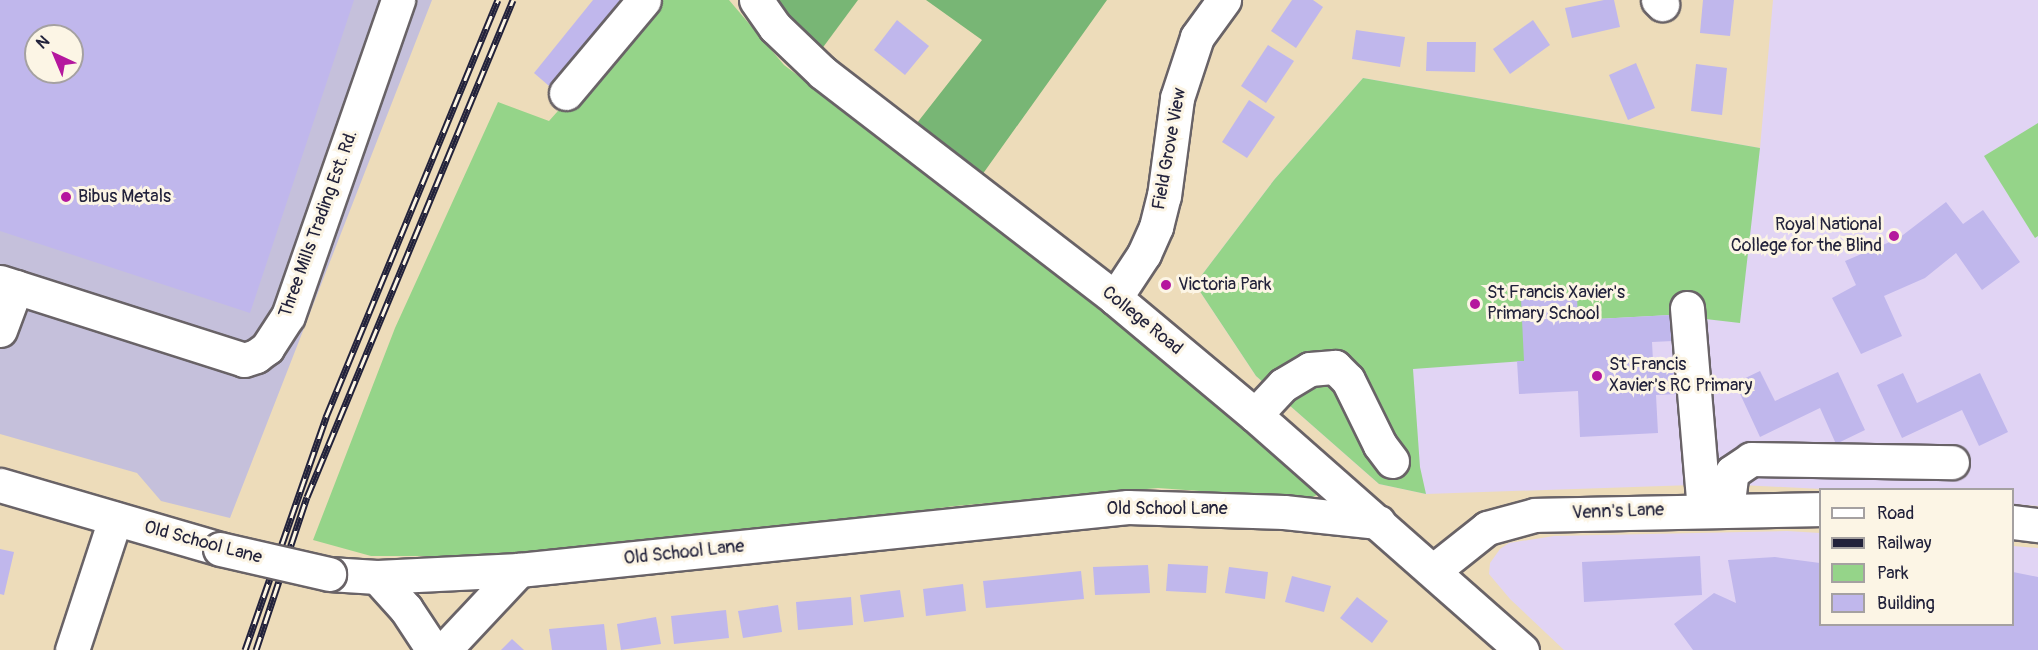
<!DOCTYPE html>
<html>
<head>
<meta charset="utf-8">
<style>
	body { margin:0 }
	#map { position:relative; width:2038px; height:650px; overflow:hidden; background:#eddcba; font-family:Pangolin,sans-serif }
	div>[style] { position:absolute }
	.built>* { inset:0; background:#e1d4f4 }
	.industrial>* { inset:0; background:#c5c0db }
	.green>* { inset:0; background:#95d489 }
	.forest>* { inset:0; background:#78b675 }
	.building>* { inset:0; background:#c0b7ec }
	.roads { filter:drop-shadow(2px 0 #696367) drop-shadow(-2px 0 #696367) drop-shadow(0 2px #696367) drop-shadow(0 -2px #696367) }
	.minor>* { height:33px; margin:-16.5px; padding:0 16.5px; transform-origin:16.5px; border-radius:16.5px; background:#fff }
	.rail>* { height:7px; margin-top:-3.5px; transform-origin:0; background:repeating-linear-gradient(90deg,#fcf5e5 0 14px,#22223b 0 28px); box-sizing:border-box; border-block:2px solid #22223b }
	.bridges { filter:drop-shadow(2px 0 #696367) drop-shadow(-2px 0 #696367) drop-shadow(0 2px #696367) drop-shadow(0 -2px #696367) }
	.minor-bridge>* { height:33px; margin:-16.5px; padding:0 16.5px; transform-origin:16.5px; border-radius:16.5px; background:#fff }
	.dots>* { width:16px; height:16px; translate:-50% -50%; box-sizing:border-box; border:3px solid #fcf5e5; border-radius:50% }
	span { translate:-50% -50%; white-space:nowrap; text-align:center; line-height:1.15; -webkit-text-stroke:6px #fcf5e5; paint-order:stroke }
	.street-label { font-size:18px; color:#22223b }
	.poi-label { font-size:18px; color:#22223b }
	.left { translate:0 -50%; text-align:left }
	.right { translate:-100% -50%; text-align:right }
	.legend { position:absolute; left:1819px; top:488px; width:195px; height:138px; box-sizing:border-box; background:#fcf5e5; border:2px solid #a5a1a1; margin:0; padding:8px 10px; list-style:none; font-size:18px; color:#22223b }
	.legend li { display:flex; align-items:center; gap:12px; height:30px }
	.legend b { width:30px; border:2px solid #a5a1a1 }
	.north { position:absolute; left:24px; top:24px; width:60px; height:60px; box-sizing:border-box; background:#fcf5e5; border:2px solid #a5a1a1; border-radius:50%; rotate:316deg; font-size:16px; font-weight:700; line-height:24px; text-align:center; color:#22223b }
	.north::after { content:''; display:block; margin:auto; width:21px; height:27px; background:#b5179e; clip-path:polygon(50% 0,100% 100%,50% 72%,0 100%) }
</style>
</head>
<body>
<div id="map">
	<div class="built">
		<div style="clip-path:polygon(1773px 0,2038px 0,2038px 506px,2013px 504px,2012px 490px,1841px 490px,1722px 484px,1426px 494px,1379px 484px,1256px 376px,1195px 284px,1274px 180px,1363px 78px,1760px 148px)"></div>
		<div style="clip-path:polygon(1787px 531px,1820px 533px,1820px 624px,2012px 624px,2013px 546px,2038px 548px,2038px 650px,1564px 650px,1510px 599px,1489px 574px,1490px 563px,1500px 549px,1509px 543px,1554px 536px)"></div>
	</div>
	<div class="industrial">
		<div style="clip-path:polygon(evenodd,0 0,432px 0,230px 518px,161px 501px,137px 473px,0 434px,0 0,36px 36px,72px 36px,72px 72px,36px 72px,36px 36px)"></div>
	</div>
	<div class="green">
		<div style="clip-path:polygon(657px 0,729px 0,784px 65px,1107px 310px,1320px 485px,1317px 495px,1308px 499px,1158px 488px,955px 506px,753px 533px,522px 556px,371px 556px,313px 540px,395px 328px,498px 102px,549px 121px)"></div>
		<div style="clip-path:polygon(1363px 78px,1760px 148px,1740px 323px,1671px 315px,1578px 320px,1524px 361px,1413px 369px,1420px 467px,1426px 494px,1379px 484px,1256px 376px,1195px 284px,1274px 180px)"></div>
		<div style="clip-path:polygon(2038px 123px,2038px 236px,2035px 238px,1984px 156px)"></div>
	</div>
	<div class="forest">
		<div style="clip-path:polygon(774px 0,858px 0,821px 50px)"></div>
		<div style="clip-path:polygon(926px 0,1107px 0,982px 175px,917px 123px,982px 40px)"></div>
	</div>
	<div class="building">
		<div style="clip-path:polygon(evenodd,0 0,354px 0,250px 313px,0 231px,0 0,36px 36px,72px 36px,72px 72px,36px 72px,36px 36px)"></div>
		<div style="clip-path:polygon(593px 0,629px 0,556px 92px,534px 73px)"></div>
		<div style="clip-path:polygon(1292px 0,1313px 0,1323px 7px,1296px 48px,1271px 31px)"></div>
		<div style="clip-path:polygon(1604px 0,1614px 0,1620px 27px,1572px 38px,1565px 8px)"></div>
		<div style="clip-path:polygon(1703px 0,1734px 0,1730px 36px,1700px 33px)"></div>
		<div style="clip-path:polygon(897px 20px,929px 46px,905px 75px,874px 50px)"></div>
		<div style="clip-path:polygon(1533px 20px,1550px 45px,1510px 74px,1493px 49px)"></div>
		<div style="clip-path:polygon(1356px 30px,1405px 37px,1400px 67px,1352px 59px)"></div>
		<div style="clip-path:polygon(1427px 42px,1476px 42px,1475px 72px,1426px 71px)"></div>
		<div style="clip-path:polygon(1268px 45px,1294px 61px,1266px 103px,1241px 86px)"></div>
		<div style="clip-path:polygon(1636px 63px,1655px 108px,1628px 120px,1609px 75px)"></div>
		<div style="clip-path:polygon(1696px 64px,1727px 68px,1722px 115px,1691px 111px)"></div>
		<div style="clip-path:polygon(1249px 100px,1275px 117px,1247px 158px,1222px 142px)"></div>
		<div style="clip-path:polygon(1946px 202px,1963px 224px,1983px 210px,2020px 262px,1982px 290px,1956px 253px,1925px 278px,1884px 296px,1902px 336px,1861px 354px,1832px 298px,1856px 285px,1845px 261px,1899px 238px)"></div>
		<div style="clip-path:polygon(1577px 296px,1578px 320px,1671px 315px,1673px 341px,1652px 342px,1653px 361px,1676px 360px,1678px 394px,1656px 395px,1658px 433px,1580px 437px,1578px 391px,1519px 394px,1517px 361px,1524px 361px,1521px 299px)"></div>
		<div style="clip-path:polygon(1760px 371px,1775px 401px,1838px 372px,1865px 430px,1836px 444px,1820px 408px,1760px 437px,1735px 383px)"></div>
		<div style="clip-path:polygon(1903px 373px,1917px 403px,1980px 373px,2008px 432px,1979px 446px,1962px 410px,1902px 438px,1877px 385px)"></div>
		<div style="clip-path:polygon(0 549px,14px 552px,4px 595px,0 594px)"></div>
		<div style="clip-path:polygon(1700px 556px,1702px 595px,1584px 602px,1582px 562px)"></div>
		<div style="clip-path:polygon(1775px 557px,1820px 563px,1820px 624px,2012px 624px,2013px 572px,2038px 577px,2038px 650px,1693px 650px,1674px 624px,1714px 593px,1736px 603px,1728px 560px)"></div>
		<div style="clip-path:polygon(1168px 564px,1208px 566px,1206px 593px,1166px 591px)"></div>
		<div style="clip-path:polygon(1148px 565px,1150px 593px,1095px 595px,1093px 567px)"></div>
		<div style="clip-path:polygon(1229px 567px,1268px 572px,1265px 599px,1225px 593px)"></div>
		<div style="clip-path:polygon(1081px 571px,1084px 599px,986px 608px,983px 581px)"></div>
		<div style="clip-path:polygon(1292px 576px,1331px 586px,1324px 612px,1285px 602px)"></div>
		<div style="clip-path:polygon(963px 584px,966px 611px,926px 616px,923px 589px)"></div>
		<div style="clip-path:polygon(900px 590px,904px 617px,864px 622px,860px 595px)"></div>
		<div style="clip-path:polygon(851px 597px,853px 625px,798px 630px,796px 602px)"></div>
		<div style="clip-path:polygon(1357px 597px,1388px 621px,1372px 643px,1340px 618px)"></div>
		<div style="clip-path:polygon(778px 605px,782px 632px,743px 638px,738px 611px)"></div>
		<div style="clip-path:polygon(726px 610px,729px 638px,674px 644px,671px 616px)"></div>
		<div style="clip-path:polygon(656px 617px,661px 644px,621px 650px,617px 624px)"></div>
		<div style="clip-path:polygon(604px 624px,607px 650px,552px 650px,549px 629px)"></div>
		<div style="clip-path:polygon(512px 639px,524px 650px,501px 650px)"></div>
	</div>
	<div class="roads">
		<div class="minor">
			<div style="left:756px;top:0;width:33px;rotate:55deg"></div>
			<div style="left:775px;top:27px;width:66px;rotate:43.8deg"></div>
			<div style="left:823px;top:73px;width:369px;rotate:37.6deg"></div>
			<div style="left:1115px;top:298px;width:182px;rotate:39.9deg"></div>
			<div style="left:1255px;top:415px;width:356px;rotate:41.4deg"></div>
			<div style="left:1658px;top:0;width:6px;rotate:45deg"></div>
			<div style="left:566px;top:93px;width:121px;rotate:-50deg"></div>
			<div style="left:0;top:282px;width:256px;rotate:17.7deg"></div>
			<div style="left:244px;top:360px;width:13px;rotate:-18deg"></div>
			<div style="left:256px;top:356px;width:14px;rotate:-36deg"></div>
			<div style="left:267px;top:348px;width:38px;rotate:-57deg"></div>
			<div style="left:288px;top:316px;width:335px;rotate:-70.8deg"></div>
			<div style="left:1115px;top:298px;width:53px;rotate:-56.6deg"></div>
			<div style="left:1144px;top:254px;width:30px;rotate:-66deg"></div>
			<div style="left:1156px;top:227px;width:32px;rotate:-76deg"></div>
			<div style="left:1164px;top:196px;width:99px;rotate:-82.4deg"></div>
			<div style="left:1177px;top:98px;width:64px;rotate:-71.8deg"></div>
			<div style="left:1197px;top:37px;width:46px;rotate:-53.9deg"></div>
			<div style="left:1687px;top:308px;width:203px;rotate:85.2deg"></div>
			<div style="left:0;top:330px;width:46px;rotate:-69.6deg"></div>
			<div style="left:1255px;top:415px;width:41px;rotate:-47deg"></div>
			<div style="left:1283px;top:385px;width:31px;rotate:-31deg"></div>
			<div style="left:1310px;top:369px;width:25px;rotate:-5deg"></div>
			<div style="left:1335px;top:367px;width:18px;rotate:45deg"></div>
			<div style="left:1348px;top:380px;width:72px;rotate:63.8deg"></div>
			<div style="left:1380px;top:445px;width:20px;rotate:53deg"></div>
			<div style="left:0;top:485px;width:229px;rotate:16.2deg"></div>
			<div style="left:1727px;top:510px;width:38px;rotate:-83deg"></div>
			<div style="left:1732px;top:472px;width:23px;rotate:-34deg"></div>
			<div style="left:1751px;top:459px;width:201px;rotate:0.9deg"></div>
			<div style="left:2012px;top:522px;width:26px;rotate:7deg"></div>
			<div style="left:1433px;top:571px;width:69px;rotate:-38.5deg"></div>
			<div style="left:1487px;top:528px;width:50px;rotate:-15.2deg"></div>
			<div style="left:1535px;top:515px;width:285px;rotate:-1.2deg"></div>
			<div style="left:329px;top:574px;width:48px;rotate:3.6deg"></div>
			<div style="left:377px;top:577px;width:142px;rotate:-2.8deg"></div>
			<div style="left:519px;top:570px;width:612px;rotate:-5.91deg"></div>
			<div style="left:1128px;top:507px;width:156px;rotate:1.8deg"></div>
			<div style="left:1284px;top:512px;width:95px;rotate:6.1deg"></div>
			<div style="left:377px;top:577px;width:43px;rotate:47.8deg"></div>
			<div style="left:406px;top:609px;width:49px;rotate:56.6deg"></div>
			<div style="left:72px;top:650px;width:138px;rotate:-71.8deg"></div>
			<div style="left:444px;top:650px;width:110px;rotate:-46.8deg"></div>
		</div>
	</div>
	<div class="rail">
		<div style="left:245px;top:650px;width:247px;rotate:-70.8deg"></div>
		<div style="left:326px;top:417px;width:451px;rotate:-67.6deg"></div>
		<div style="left:256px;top:650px;width:161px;rotate:-71.6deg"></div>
		<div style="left:307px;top:497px;width:538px;rotate:-67.49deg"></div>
	</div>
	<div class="bridges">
		<div class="minor-bridge">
			<div style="left:220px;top:549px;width:112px;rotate:12.9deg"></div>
		</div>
	</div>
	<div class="dots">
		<div style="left:66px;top:197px;background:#b5179e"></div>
		<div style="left:1894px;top:236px;background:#b5179e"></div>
		<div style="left:1166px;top:285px;background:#b5179e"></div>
		<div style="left:1475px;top:304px;background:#b5179e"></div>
		<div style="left:1597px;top:376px;background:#b5179e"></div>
	</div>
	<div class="street-label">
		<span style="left:1170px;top:149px;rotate:-80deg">Field Grove View</span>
		<span style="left:319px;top:224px;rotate:-70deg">Three Mills Trading Est. Rd.</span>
		<span style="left:1142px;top:321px;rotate:39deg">College Road</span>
		<span style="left:1167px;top:509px">Old School Lane</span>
		<span style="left:1618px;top:512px;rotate:-2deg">Venn's Lane</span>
		<span style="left:203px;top:543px;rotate:15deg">Old School Lane</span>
		<span style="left:684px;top:553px;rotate:-6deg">Old School Lane</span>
	</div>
	<div class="poi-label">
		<span class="left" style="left:78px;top:197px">Bibus Metals</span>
		<span class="right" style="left:1882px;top:236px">Royal National<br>College for the Blind</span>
		<span class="left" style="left:1178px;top:285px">Victoria Park</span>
		<span class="left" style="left:1487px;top:304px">St Francis Xavier's<br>Primary School</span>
		<span class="left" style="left:1609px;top:376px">St Francis<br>Xavier's RC Primary</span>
	</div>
	<ul class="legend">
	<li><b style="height:8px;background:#fff"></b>Road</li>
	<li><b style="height:8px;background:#22223b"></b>Railway</li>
	<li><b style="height:16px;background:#95d489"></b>Park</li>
	<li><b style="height:16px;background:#c0b7ec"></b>Building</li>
	</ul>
	<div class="north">N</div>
</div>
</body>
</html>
